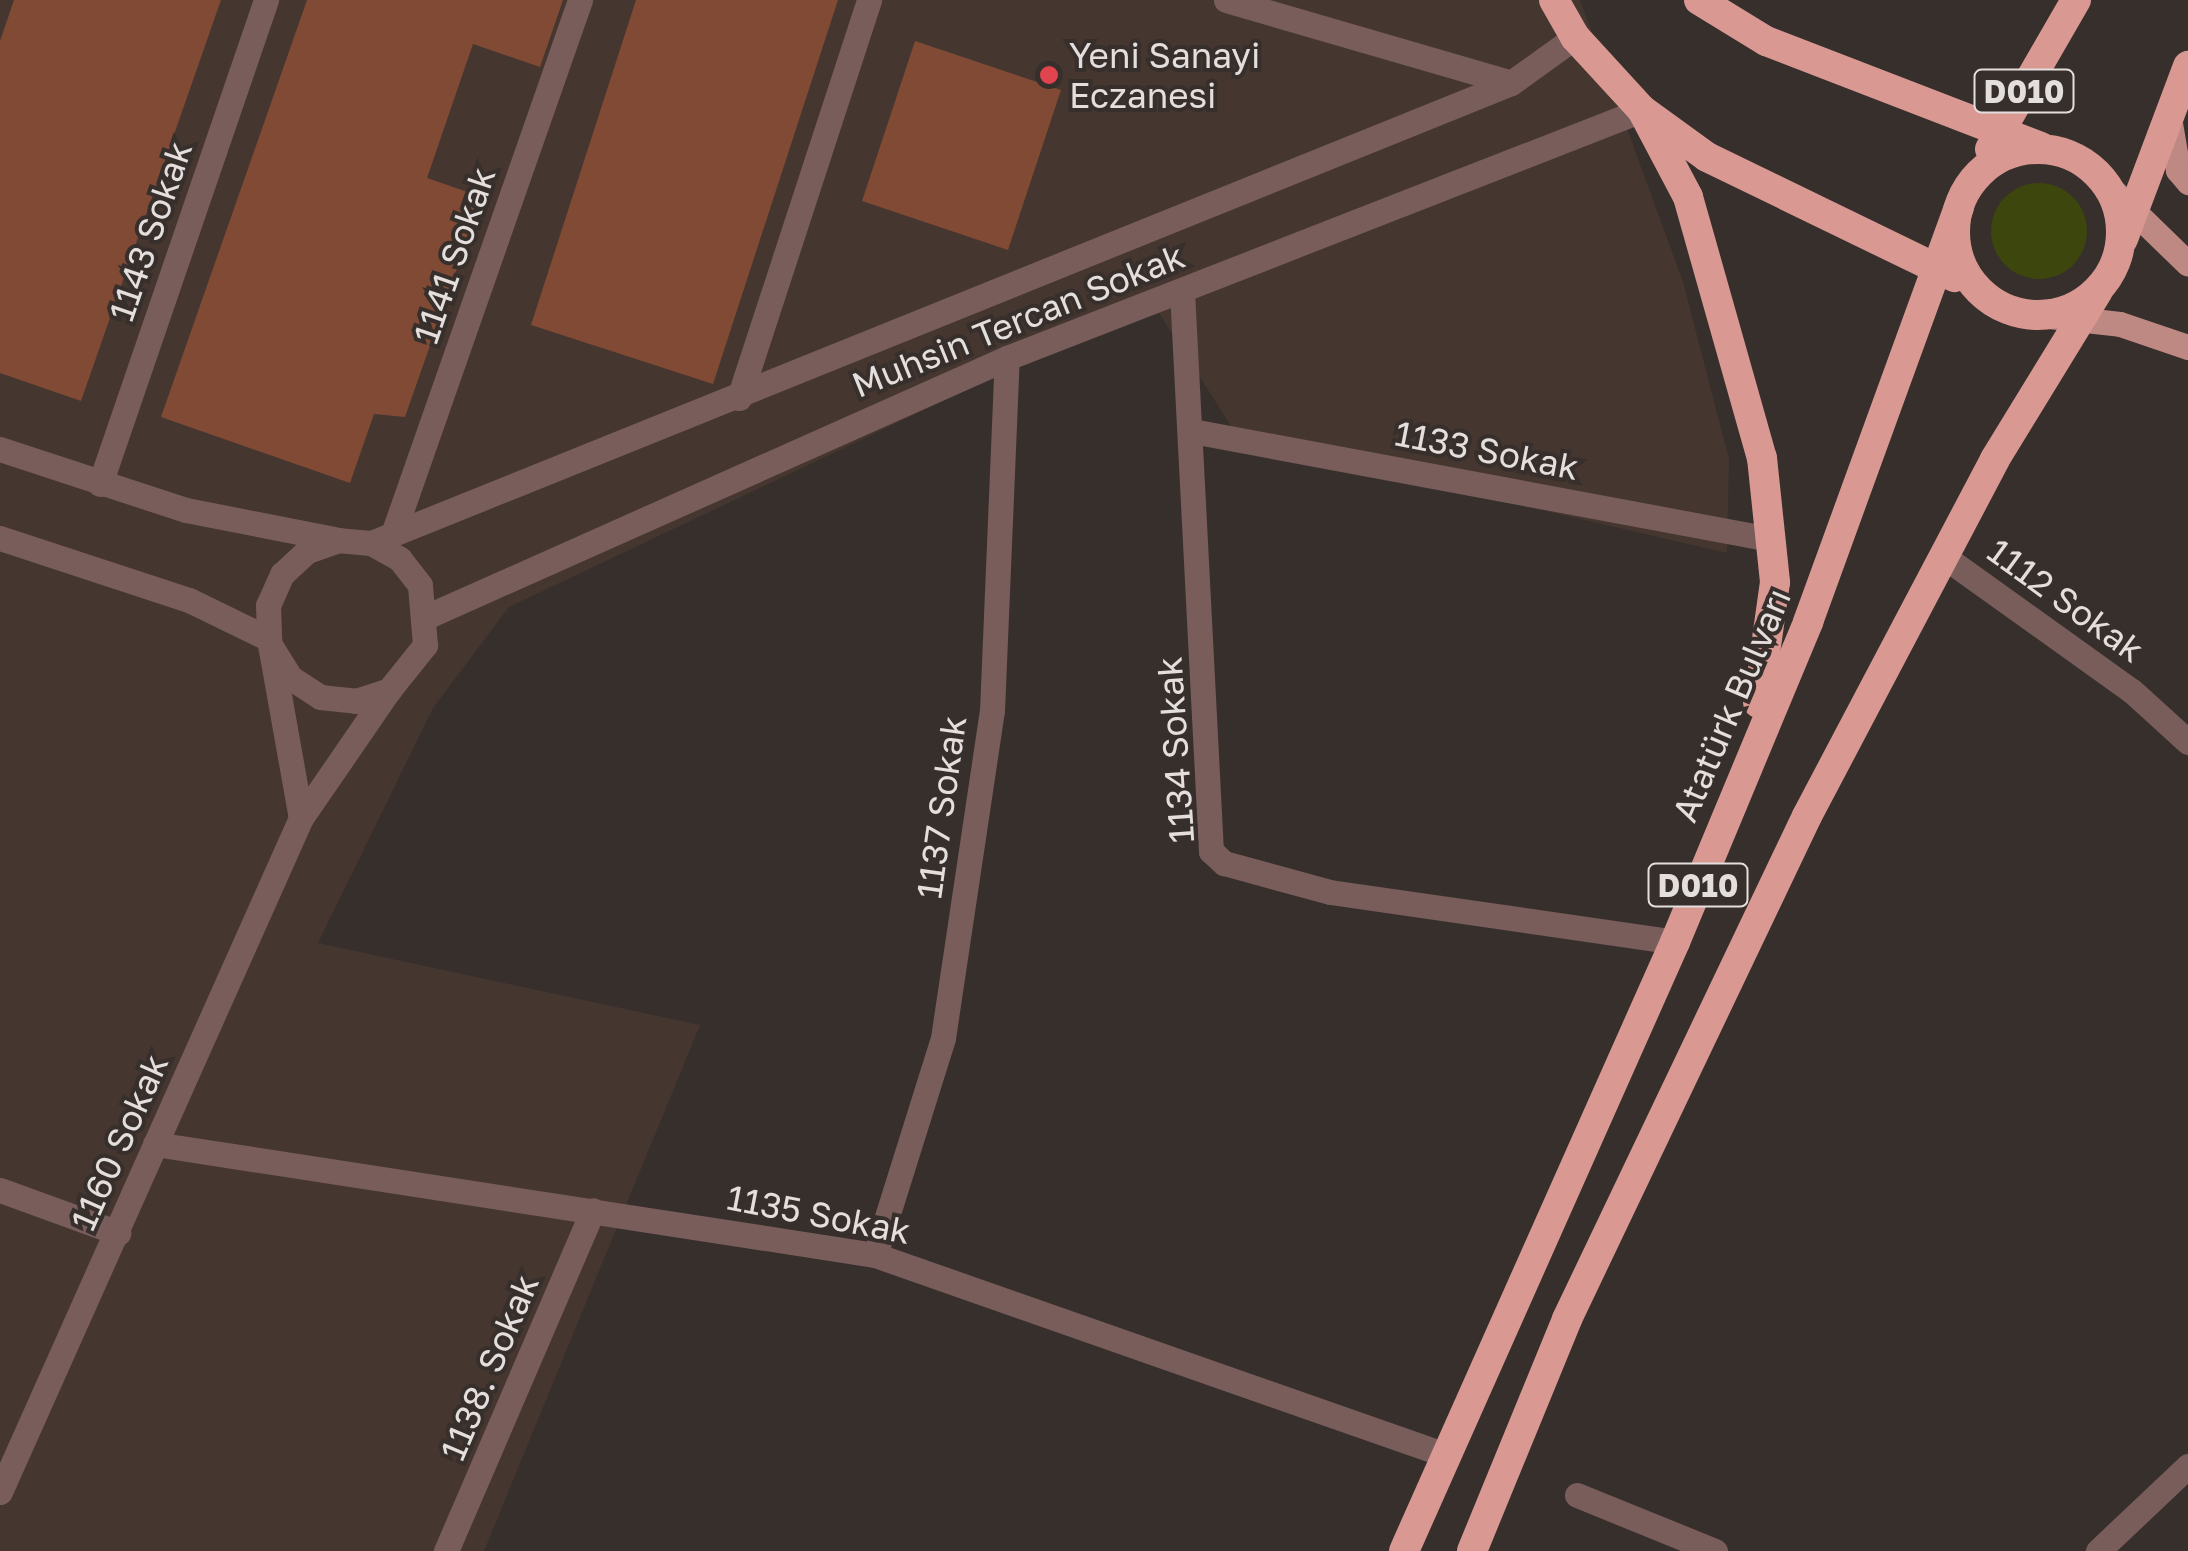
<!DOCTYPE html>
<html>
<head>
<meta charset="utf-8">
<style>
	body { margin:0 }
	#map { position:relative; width:2188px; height:1551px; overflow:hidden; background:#372f2c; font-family:"Golos Text",sans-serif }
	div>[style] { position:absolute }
	.built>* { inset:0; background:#453630 }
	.green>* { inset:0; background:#3d460c }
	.round { border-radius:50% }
	.building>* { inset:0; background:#804a35 }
	.minor>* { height:25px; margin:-12.5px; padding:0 12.5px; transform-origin:12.5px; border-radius:12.5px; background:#785d5b }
	.major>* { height:25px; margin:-12.5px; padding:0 12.5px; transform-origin:12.5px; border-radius:12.5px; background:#be8883 }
	.highway>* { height:30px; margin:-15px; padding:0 15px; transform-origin:15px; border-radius:15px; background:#da9892 }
	.highway>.ring { margin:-15px; padding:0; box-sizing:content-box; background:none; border:30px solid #da9892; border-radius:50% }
	.dots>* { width:28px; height:28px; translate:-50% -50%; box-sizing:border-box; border:5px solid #372f2c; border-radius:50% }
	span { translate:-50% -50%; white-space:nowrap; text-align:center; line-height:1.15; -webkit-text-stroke:8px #372f2c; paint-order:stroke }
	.shield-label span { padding:2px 8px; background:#372f2c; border:2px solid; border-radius:8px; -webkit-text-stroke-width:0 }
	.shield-label { font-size:32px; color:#e4dedc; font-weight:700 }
	.poi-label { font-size:35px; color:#e4dedc }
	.left { translate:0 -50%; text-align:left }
	.street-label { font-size:35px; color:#e4dedc }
</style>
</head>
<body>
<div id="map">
	<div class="built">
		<div style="clip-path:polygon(0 0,1580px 0,1683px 282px,1729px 459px,1727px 553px,1240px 440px,1152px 302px,509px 607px,433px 708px,318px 943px,700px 1025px,484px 1551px,0 1551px)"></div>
	</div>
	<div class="green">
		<div class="round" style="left:1991px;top:183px;width:96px;height:96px"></div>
	</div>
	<div class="building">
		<div style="clip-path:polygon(14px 0,221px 0,81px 401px,0 373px,0 41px)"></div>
		<div style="clip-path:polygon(307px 0,563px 0,540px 67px,473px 44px,427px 178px,482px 197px,405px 417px,374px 414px,350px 483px,161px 417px)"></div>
		<div style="clip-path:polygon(636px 0,838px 0,713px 384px,531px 325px)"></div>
		<div style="clip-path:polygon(915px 41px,1061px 90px,1008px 250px,862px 201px)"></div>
	</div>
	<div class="minor">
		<div style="left:1226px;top:0;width:297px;rotate:16.2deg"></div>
		<div style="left:1182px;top:291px;width:561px;rotate:87.04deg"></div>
		<div style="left:1211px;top:851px;width:18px;rotate:43deg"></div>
		<div style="left:1224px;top:863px;width:110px;rotate:15.3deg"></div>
		<div style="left:1330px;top:892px;width:349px;rotate:8.2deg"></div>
		<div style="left:739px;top:398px;width:419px;rotate:-71.9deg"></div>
		<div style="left:1192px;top:431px;width:588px;rotate:10.58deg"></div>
		<div style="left:0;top:449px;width:196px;rotate:18.2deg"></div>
		<div style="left:186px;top:510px;width:151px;rotate:11.1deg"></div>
		<div style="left:100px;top:484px;width:512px;rotate:-71.07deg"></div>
		<div style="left:393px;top:534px;width:566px;rotate:-70.7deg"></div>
		<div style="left:0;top:538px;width:199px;rotate:18.2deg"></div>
		<div style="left:189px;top:600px;width:89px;rotate:26deg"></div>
		<div style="left:371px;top:543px;width:1229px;rotate:-21.97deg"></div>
		<div style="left:1511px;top:83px;width:79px;rotate:-35.7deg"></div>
		<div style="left:1946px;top:558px;width:229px;rotate:35.6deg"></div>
		<div style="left:2132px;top:691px;width:76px;rotate:42.3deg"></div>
		<div style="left:428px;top:616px;width:634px;rotate:-24.02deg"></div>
		<div style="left:1007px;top:358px;width:682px;rotate:-21.33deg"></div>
		<div style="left:272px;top:648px;width:36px;rotate:58deg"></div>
		<div style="left:291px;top:678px;width:35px;rotate:33deg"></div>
		<div style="left:320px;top:697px;width:36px;rotate:6deg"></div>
		<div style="left:356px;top:701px;width:35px;rotate:-18deg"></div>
		<div style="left:389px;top:690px;width:58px;rotate:-51.3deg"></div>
		<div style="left:425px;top:645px;width:60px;rotate:-94.8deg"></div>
		<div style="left:420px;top:585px;width:33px;rotate:-128deg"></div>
		<div style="left:400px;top:559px;width:33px;rotate:-151deg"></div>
		<div style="left:371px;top:543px;width:32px;rotate:-175deg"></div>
		<div style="left:339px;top:540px;width:34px;rotate:161deg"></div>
		<div style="left:307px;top:551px;width:34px;rotate:137deg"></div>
		<div style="left:282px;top:574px;width:34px;rotate:114deg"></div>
		<div style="left:268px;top:605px;width:34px;rotate:88deg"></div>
		<div style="left:269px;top:639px;width:182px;rotate:79.9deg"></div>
		<div style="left:155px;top:1144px;width:729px;rotate:8.76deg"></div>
		<div style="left:875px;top:1255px;width:602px;rotate:19.31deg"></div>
		<div style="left:0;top:1190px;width:126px;rotate:20deg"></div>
		<div style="left:875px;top:1255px;width:227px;rotate:-72.6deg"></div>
		<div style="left:943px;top:1038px;width:331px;rotate:-81.5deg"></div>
		<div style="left:992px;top:711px;width:353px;rotate:-87.6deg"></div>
		<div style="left:0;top:1492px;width:738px;rotate:-65.94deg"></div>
		<div style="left:301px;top:818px;width:155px;rotate:-55.5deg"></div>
		<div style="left:1577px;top:1495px;width:149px;rotate:22.1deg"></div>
		<div style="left:446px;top:1551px;width:371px;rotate:-66.7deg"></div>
		<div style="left:2098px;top:1551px;width:124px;rotate:-43.4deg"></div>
	</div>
	<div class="major">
		<div style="left:2169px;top:117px;width:54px;rotate:80.4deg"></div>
		<div style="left:2178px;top:170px;width:16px;rotate:50deg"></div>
		<div style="left:2111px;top:189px;width:107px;rotate:44.2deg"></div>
		<div style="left:2049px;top:316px;width:71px;rotate:6.4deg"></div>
		<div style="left:2120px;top:324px;width:72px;rotate:18.7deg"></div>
	</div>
	<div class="highway">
		<div style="left:1554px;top:0;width:43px;rotate:60.4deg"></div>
		<div style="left:1575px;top:37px;width:99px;rotate:47.5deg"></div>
		<div style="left:1642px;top:110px;width:80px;rotate:35.9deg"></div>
		<div style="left:1707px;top:157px;width:275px;rotate:25.9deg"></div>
		<div style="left:1699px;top:0;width:79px;rotate:31.5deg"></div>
		<div style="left:1766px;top:41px;width:294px;rotate:21.1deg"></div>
		<div style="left:1642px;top:110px;width:98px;rotate:62.1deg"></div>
		<div style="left:1688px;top:197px;width:271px;rotate:74.2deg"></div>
		<div style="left:1762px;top:458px;width:125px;rotate:84deg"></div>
		<div style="left:1775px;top:582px;width:122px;rotate:98deg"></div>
		<div class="ring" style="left:1955px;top:149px;width:136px;height:136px"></div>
		<div style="left:1990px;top:149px;width:172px;rotate:-60deg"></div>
		<div style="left:2123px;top:239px;width:185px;rotate:-69.4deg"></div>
		<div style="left:1404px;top:1551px;width:667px;rotate:-66.01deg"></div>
		<div style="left:1675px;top:942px;width:347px;rotate:-67.4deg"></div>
		<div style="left:1808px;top:622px;width:442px;rotate:-70deg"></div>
		<div style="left:1472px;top:1551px;width:251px;rotate:-67.7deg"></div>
		<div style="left:1567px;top:1319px;width:557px;rotate:-64.49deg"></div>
		<div style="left:1807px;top:816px;width:403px;rotate:-62.2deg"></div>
		<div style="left:1995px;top:459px;width:197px;rotate:-58.5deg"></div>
	</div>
	<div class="dots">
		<div style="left:1049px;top:75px;background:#e0444e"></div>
	</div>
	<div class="shield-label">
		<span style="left:2024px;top:91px">D010</span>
		<span style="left:1698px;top:885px">D010</span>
	</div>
	<div class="poi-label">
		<span class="left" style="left:1069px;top:75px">Yeni Sanayi<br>Eczanesi</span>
	</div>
	<div class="street-label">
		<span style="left:150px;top:231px;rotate:-71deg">1143 Sokak</span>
		<span style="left:454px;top:255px;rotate:-71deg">1141 Sokak</span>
		<span style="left:1018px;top:320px;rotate:-22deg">Muhsin Tercan Sokak</span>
		<span style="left:1487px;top:450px;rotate:11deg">1133 Sokak</span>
		<span style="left:2066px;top:600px;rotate:36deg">1112 Sokak</span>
		<span style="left:1731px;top:705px;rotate:-67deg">Atatürk Bulvarı</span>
		<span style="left:1175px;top:750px;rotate:-94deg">1134 Sokak</span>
		<span style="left:941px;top:807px;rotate:-82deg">1137 Sokak</span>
		<span style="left:119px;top:1142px;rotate:-66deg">1160 Sokak</span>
		<span style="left:819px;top:1214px;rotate:11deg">1135 Sokak</span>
		<span style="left:489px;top:1367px;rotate:-67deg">1138. Sokak</span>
	</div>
</div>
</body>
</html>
